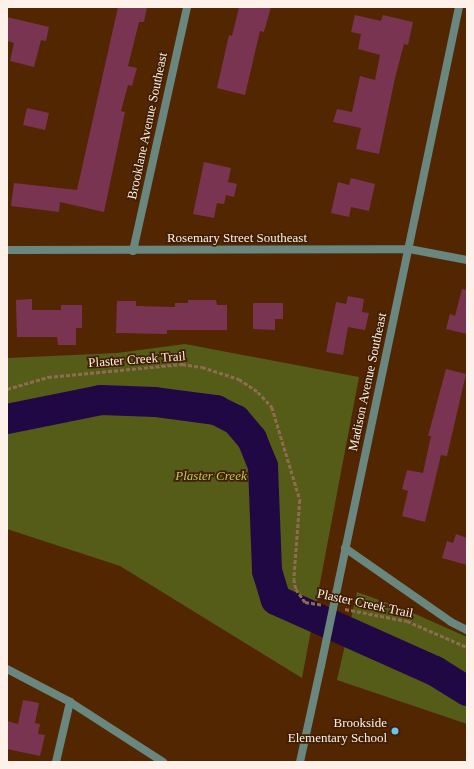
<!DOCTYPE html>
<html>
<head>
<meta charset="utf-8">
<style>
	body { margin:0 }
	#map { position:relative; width:474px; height:769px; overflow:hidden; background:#522600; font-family:"Times New Roman",serif }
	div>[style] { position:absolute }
	.green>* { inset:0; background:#555c17 }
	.river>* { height:30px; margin:-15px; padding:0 15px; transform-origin:15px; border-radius:15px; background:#200844 }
	.building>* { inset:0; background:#793452 }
	.path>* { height:2.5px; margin-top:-1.25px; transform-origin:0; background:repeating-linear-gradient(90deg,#8d6c51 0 4px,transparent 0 6px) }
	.minor>* { height:8px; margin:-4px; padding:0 4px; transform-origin:4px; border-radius:4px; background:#69877e }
	.tertiary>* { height:8px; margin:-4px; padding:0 4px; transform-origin:4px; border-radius:4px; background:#69877e }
	.tertiary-bridge>* { height:8px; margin:-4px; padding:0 4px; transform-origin:4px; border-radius:4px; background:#69877e }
	.dots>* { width:11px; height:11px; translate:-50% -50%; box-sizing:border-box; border:2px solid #421f03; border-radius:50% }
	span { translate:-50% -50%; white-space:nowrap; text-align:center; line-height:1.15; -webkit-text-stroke:3.5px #421f03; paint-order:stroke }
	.street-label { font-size:13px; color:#fdf1ea }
	.park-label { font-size:13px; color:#bcc95e; font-style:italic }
	.poi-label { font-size:13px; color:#fdf1ea }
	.right { translate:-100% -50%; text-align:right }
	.frame { position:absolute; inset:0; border:8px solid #fdf1ea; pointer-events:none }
</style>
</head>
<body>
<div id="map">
	<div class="green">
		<div style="clip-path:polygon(185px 344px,359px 377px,302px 678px,120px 566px,7px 529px,7px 358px,117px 353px)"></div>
		<div style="clip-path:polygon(357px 592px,404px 609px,467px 637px,467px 724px,337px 680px)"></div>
	</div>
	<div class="river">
		<div style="left:7px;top:419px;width:96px;rotate:-11.4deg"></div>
		<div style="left:101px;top:400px;width:54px;rotate:2.1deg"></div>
		<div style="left:155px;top:402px;width:62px;rotate:7.5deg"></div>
		<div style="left:216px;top:410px;width:22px;rotate:27deg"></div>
		<div style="left:236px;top:420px;width:25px;rotate:50deg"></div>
		<div style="left:252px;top:439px;width:29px;rotate:68deg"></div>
		<div style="left:263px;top:466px;width:105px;rotate:87.8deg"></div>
		<div style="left:267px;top:571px;width:30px;rotate:73deg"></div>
		<div style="left:276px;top:600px;width:174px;rotate:24.1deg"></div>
		<div style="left:435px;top:671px;width:38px;rotate:32deg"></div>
	</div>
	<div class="building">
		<div style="clip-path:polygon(118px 7px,147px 7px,144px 22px,139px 22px,128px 66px,137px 68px,132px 86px,128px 85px,121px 111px,125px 112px,104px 212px,60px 202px,59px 212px,11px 206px,14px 183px,77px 190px)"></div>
		<div style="clip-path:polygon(239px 7px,271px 7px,264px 32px,260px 31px,245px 95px,217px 88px,229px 35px,232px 36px)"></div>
		<div style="clip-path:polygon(355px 15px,381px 21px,383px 15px,413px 22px,408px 45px,404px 44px,395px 78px,379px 154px,356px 149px,361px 128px,333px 122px,337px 109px,352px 112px,360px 76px,375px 80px,380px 55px,358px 49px,361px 34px,351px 32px)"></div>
		<div style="clip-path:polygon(7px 17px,49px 27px,46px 41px,41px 40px,34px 67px,10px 61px,14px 43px,7px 41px)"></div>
		<div style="clip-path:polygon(27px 108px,49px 113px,45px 130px,23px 125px)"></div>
		<div style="clip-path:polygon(204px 162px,231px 168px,228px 182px,237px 184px,234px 197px,226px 195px,224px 204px,217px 203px,214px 218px,193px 214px)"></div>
		<div style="clip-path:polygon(351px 178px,375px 184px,369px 211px,351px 207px,349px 217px,331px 213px,338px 182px,349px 185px)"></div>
		<div style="clip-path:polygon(462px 289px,467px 290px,467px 334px,446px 329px,450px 314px,455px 316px)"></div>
		<div style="clip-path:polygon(348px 296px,364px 299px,362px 312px,369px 313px,365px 330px,348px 327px,343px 355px,326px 352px,336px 302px,346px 304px)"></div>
		<div style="clip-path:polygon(32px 299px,32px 310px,61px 310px,61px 305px,82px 305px,82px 328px,76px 328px,76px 345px,58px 345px,57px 337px,17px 337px,16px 300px)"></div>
		<div style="clip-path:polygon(188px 300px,216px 300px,217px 305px,227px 305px,227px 330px,167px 330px,167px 334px,116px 333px,117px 301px,136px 301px,136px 306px,175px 307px,175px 303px,188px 303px)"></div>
		<div style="clip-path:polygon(253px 303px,283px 303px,283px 319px,275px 319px,275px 330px,253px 329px)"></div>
		<div style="clip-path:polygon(446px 369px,466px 374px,447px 456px,441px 455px,425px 522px,402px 516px,408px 491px,402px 489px,407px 470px,423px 473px,431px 436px,428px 436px)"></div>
		<div style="clip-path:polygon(456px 534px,467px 538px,467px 565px,442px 558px,447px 541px,453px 543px)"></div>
		<div style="clip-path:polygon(23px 700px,39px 703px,35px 723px,40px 724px,38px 734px,45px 735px,40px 756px,7px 749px,7px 721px,18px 724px)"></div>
	</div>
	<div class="path">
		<div style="left:7px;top:389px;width:43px;rotate:-16.3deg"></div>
		<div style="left:48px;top:377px;width:135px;rotate:-5.5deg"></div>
		<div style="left:182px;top:364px;width:20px;rotate:9deg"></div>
		<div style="left:202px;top:367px;width:39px;rotate:18deg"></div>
		<div style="left:239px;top:379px;width:23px;rotate:34deg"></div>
		<div style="left:258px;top:392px;width:21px;rotate:47deg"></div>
		<div style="left:272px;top:407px;width:97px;rotate:73.2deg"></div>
		<div style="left:300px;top:500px;width:79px;rotate:94.3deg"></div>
		<div style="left:294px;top:579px;width:10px;rotate:79deg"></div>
		<div style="left:296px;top:589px;width:16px;rotate:55deg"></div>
		<div style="left:305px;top:602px;width:18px;rotate:9deg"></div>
		<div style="left:345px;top:609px;width:63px;rotate:11deg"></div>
		<div style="left:407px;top:621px;width:65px;rotate:23.4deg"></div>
	</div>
	<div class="minor">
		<div style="left:7px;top:250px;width:402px;rotate:-0.1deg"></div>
		<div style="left:409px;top:249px;width:59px;rotate:10.7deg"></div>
		<div style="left:133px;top:251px;width:250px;rotate:-77.5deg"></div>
		<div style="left:345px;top:548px;width:129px;rotate:34.9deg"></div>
		<div style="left:451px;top:622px;width:18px;rotate:27deg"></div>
		<div style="left:7px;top:669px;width:71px;rotate:27.6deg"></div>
		<div style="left:70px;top:702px;width:111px;rotate:32.8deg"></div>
		<div style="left:56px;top:762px;width:62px;rotate:-76.9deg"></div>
	</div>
	<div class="tertiary">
		<div style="left:336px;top:594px;width:600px;rotate:-78.17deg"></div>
		<div style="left:300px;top:762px;width:98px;rotate:-77.7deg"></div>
	</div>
	<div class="tertiary-bridge">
		<div style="left:321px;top:666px;width:74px;rotate:-78.2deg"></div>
	</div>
	<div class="dots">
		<div style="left:395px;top:731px;background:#6dc2f3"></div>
	</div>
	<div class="street-label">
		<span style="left:148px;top:126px;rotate:-78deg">Brooklane Avenue Southeast</span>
		<span style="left:237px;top:238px">Rosemary Street Southeast</span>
		<span style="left:137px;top:360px;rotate:-4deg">Plaster Creek Trail</span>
		<span style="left:368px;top:382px;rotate:-78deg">Madison Avenue Southeast</span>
		<span style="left:365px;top:604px;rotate:12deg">Plaster Creek Trail</span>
	</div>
	<div class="park-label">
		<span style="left:211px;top:476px">Plaster Creek</span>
	</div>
	<div class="poi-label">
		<span class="right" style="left:387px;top:731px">Brookside<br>Elementary School</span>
	</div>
	<div class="frame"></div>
</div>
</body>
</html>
